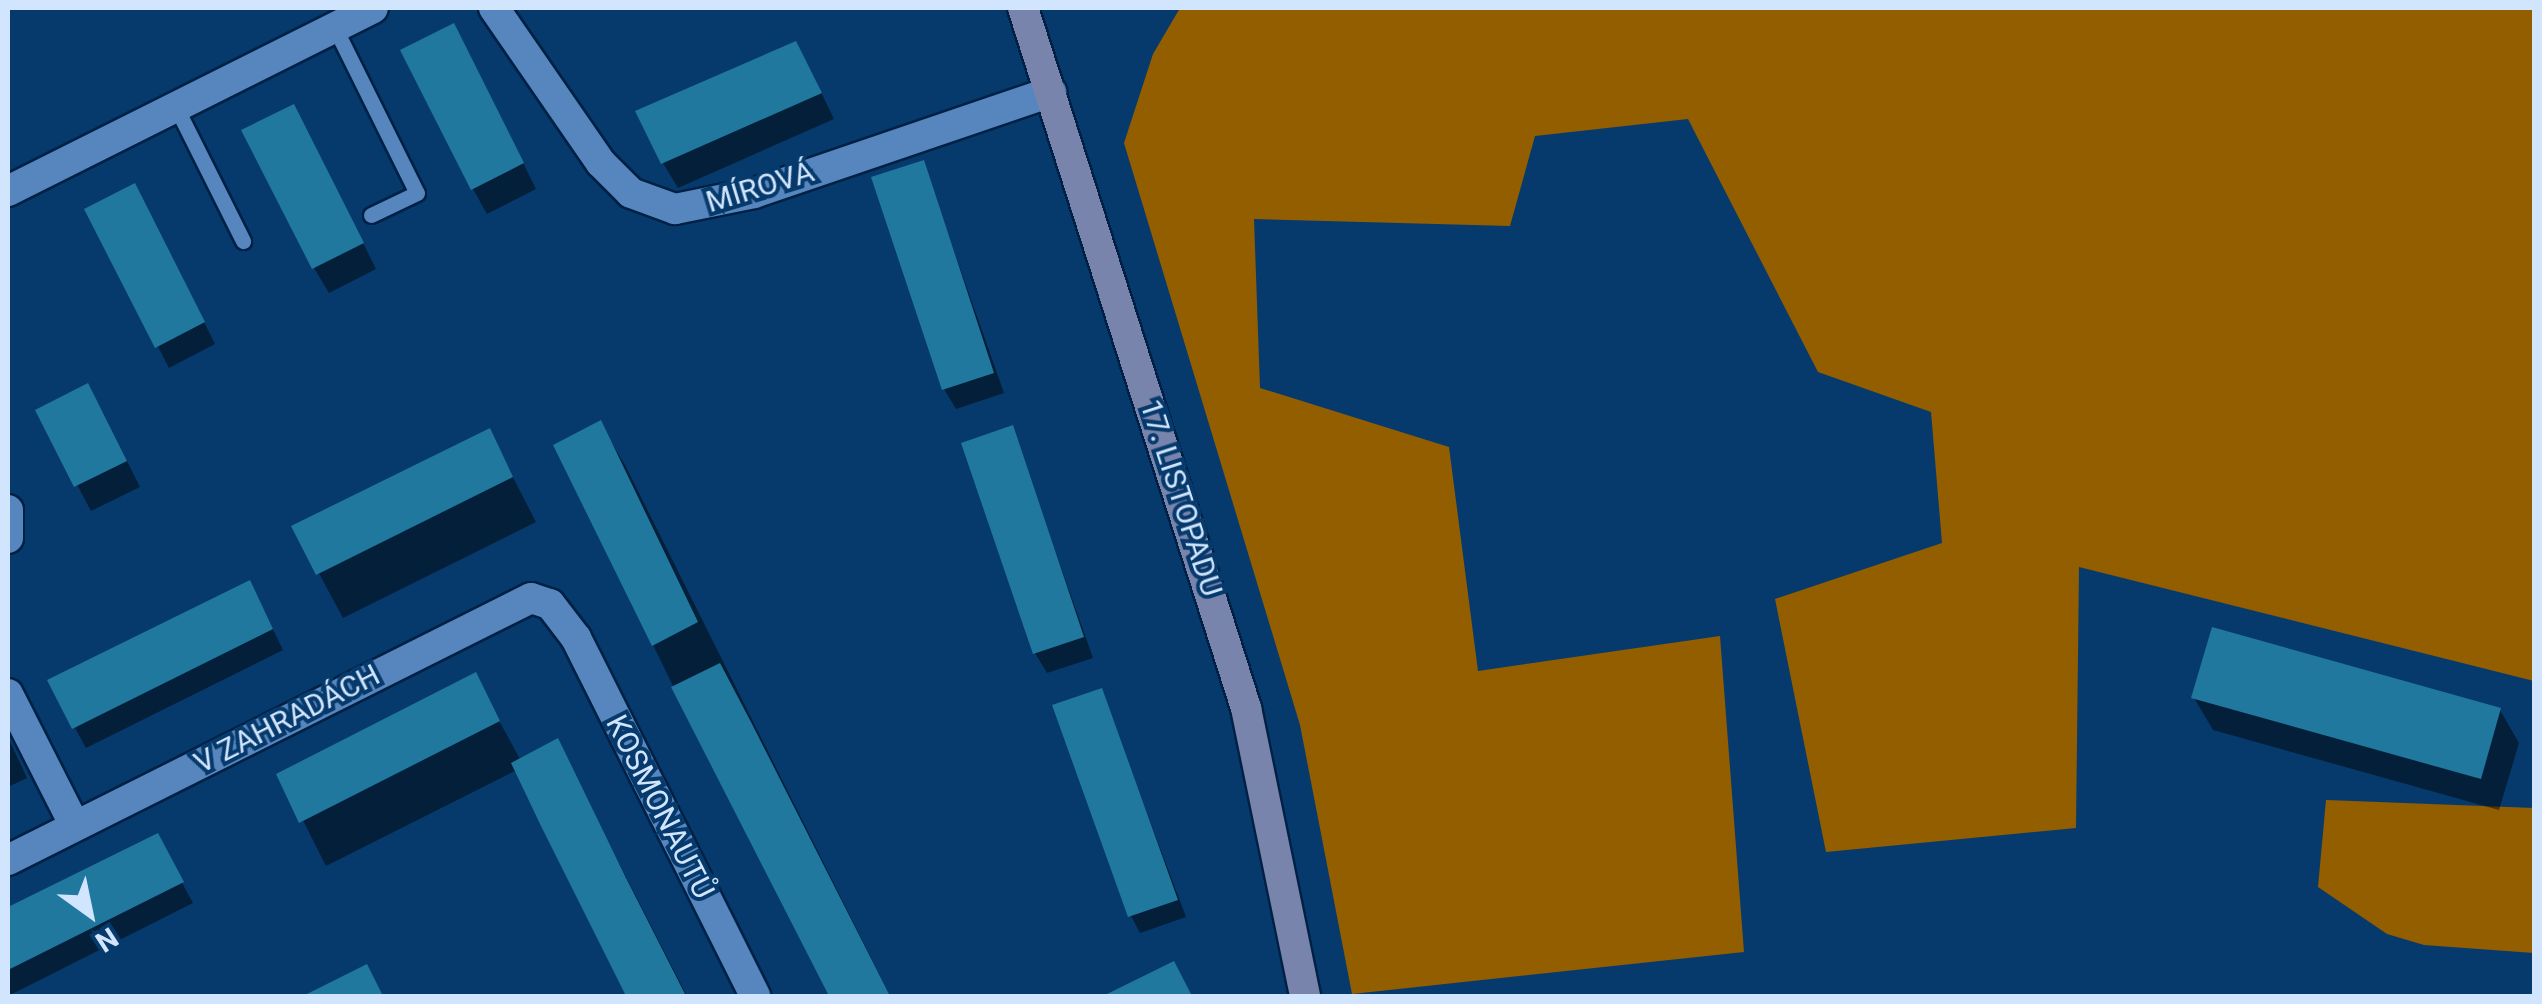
<!DOCTYPE html>
<html>
<head>
<meta charset="utf-8">
<style>
	body { margin:0 }
	#map { position:relative; width:2542px; height:1004px; overflow:hidden; background:#073a6c; font-family:Roboto,sans-serif }
	div>[style] { position:absolute }
	.forest>* { inset:0; background:#925e00 }
	.shadow>* { inset:0; background:#0007 }
	.building>* { inset:0; background:#21789f }
	.roads { filter:drop-shadow(2px 0 #002145) drop-shadow(-2px 0 #002145) drop-shadow(0 2px #002145) drop-shadow(0 -2px #002145) }
	.lane>* { height:15px; margin:-7.5px; padding:0 7.5px; transform-origin:7.5px; border-radius:7.5px; background:#5686bd }
	.street>* { height:30px; margin:-15px; padding:0 15px; transform-origin:15px; border-radius:15px; background:#5686bd }
	.secondary>* { height:30px; margin:-15px; padding:0 15px; transform-origin:15px; border-radius:15px; background:#7984ad }
	span { translate:-50% -50%; white-space:nowrap; text-align:center; line-height:1.15; -webkit-text-stroke:8px #073a6c; paint-order:stroke }
	.street-label { font-size:30px; color:#d1e5fe }
	.frame { position:absolute; inset:0; border:10px solid #d1e5fe; pointer-events:none }
	.north { position:absolute; left:40px; top:864px; width:100px; height:100px; -webkit-text-stroke:8px #073a6c; paint-order:stroke; rotate:147deg; font-size:28px; font-weight:700; line-height:40px; text-align:center; color:#d1e5fe }
	.north::after { content:''; display:block; margin:auto; width:35px; height:45px; background:#d1e5fe; clip-path:polygon(50% 0,100% 100%,50% 72%,0 100%) }
</style>
</head>
<body>
<div id="map">
	<div class="forest">
		<div style="clip-path:polygon(1180px 8px,2534px 8px,2534px 681px,2079px 567px,2076px 828px,1826px 852px,1775px 599px,1942px 543px,1931px 412px,1818px 372px,1688px 119px,1535px 136px,1510px 226px,1254px 219px,1260px 388px,1449px 447px,1478px 671px,1720px 636px,1744px 952px,1352px 994px,1300px 725px,1124px 143px,1153px 54px)"></div>
		<div style="clip-path:polygon(2326px 800px,2534px 808px,2534px 953px,2424px 945px,2387px 934px,2318px 887px)"></div>
	</div>
	<div class="shadow">
		<div style="clip-path:polygon(468px 52px,536px 189px,487px 214px,473px 189px)"></div>
		<div style="clip-path:polygon(810px 69px,834px 119px,678px 188px,663px 163px)"></div>
		<div style="clip-path:polygon(308px 132px,376px 269px,329px 293px,314px 268px)"></div>
		<div style="clip-path:polygon(923px 163px,1004px 393px,956px 409px,944px 389px)"></div>
		<div style="clip-path:polygon(146px 207px,215px 344px,169px 368px,87px 210px)"></div>
		<div style="clip-path:polygon(38px 411px,102px 411px,140px 487px,91px 511px)"></div>
		<div style="clip-path:polygon(600px 423px,626px 467px,890px 996px,832px 996px,674px 688px,556px 446px)"></div>
		<div style="clip-path:polygon(1012px 428px,1093px 658px,1047px 673px,1035px 653px)"></div>
		<div style="clip-path:polygon(489px 431px,536px 522px,343px 618px,294px 527px)"></div>
		<div style="clip-path:polygon(260px 603px,283px 650px,86px 748px,75px 728px)"></div>
		<div style="clip-path:polygon(475px 676px,521px 761px,557px 742px,687px 996px,629px 996px,517px 770px,326px 866px,280px 775px)"></div>
		<div style="clip-path:polygon(1101px 691px,1186px 917px,1140px 933px,1131px 916px)"></div>
		<div style="clip-path:polygon(2194px 698px,2500px 710px,2519px 743px,2499px 810px,2213px 730px)"></div>
		<div style="clip-path:polygon(8px 737px,27px 778px,8px 787px)"></div>
		<div style="clip-path:polygon(157px 837px,193px 903px,8px 996px,8px 911px)"></div>
	</div>
	<div class="building">
		<div style="clip-path:polygon(454px 23px,524px 163px,471px 190px,400px 50px)"></div>
		<div style="clip-path:polygon(796px 41px,822px 93px,661px 164px,635px 111px)"></div>
		<div style="clip-path:polygon(294px 104px,364px 243px,312px 269px,241px 130px)"></div>
		<div style="clip-path:polygon(924px 160px,994px 373px,942px 390px,871px 177px)"></div>
		<div style="clip-path:polygon(135px 183px,205px 322px,155px 348px,84px 209px)"></div>
		<div style="clip-path:polygon(88px 383px,127px 461px,74px 487px,35px 410px)"></div>
		<div style="clip-path:polygon(601px 420px,698px 622px,652px 646px,553px 445px)"></div>
		<div style="clip-path:polygon(1013px 425px,1084px 637px,1033px 654px,961px 443px)"></div>
		<div style="clip-path:polygon(490px 428px,513px 477px,316px 575px,291px 526px)"></div>
		<div style="clip-path:polygon(250px 580px,273px 629px,72px 729px,47px 680px)"></div>
		<div style="clip-path:polygon(2212px 627px,2501px 708px,2481px 779px,2191px 698px)"></div>
		<div style="clip-path:polygon(720px 663px,752px 724px,890px 996px,829px 996px,671px 687px)"></div>
		<div style="clip-path:polygon(476px 672px,500px 721px,299px 823px,276px 774px)"></div>
		<div style="clip-path:polygon(1102px 688px,1178px 900px,1128px 917px,1052px 705px)"></div>
		<div style="clip-path:polygon(558px 738px,626px 878px,686px 996px,626px 996px,541px 826px,511px 763px)"></div>
		<div style="clip-path:polygon(158px 833px,184px 882px,8px 970px,8px 907px)"></div>
		<div style="clip-path:polygon(1174px 961px,1192px 996px,1103px 996px)"></div>
		<div style="clip-path:polygon(367px 964px,383px 996px,303px 996px)"></div>
	</div>
	<div class="roads">
		<div class="lane">
			<div style="left:334px;top:26px;width:186px;rotate:63.6deg"></div>
			<div style="left:417px;top:193px;width:51px;rotate:154.4deg"></div>
			<div style="left:176px;top:107px;width:150px;rotate:63.4deg"></div>
		</div>
		<div class="street">
			<div style="left:494px;top:8px;width:188px;rotate:55.4deg"></div>
			<div style="left:601px;top:163px;width:42px;rotate:45deg"></div>
			<div style="left:631px;top:193px;width:47px;rotate:20deg"></div>
			<div style="left:675px;top:209px;width:81px;rotate:-11.4deg"></div>
			<div style="left:754px;top:193px;width:314px;rotate:-18.8deg"></div>
			<div style="left:8px;top:191px;width:408px;rotate:-26.6deg"></div>
			<div style="left:8px;top:510px;width:28px;rotate:90deg"></div>
			<div style="left:8px;top:694px;width:148px;rotate:63.1deg"></div>
			<div style="left:8px;top:860px;width:585px;rotate:-26.61deg"></div>
			<div style="left:531px;top:598px;width:20px;rotate:18deg"></div>
			<div style="left:550px;top:604px;width:43px;rotate:52.6deg"></div>
			<div style="left:576px;top:638px;width:400px;rotate:63.4deg"></div>
		</div>
		<div class="secondary">
			<div style="left:1023px;top:8px;width:735px;rotate:72.33deg"></div>
			<div style="left:1246px;top:708px;width:294px;rotate:78.4deg"></div>
		</div>
	</div>
	<div class="street-label">
		<span style="left:760px;top:187px;rotate:-17deg">MÍROVÁ</span>
		<span style="left:1181px;top:498px;rotate:72deg">17. LISTOPADU</span>
		<span style="left:287px;top:719px;rotate:-27deg">V ZAHRADÁCH</span>
		<span style="left:660px;top:807px;rotate:63deg">KOSMONAUTŮ</span>
	</div>
	<div class="frame"></div>
	<div class="north">N</div>
</div>
</body>
</html>
